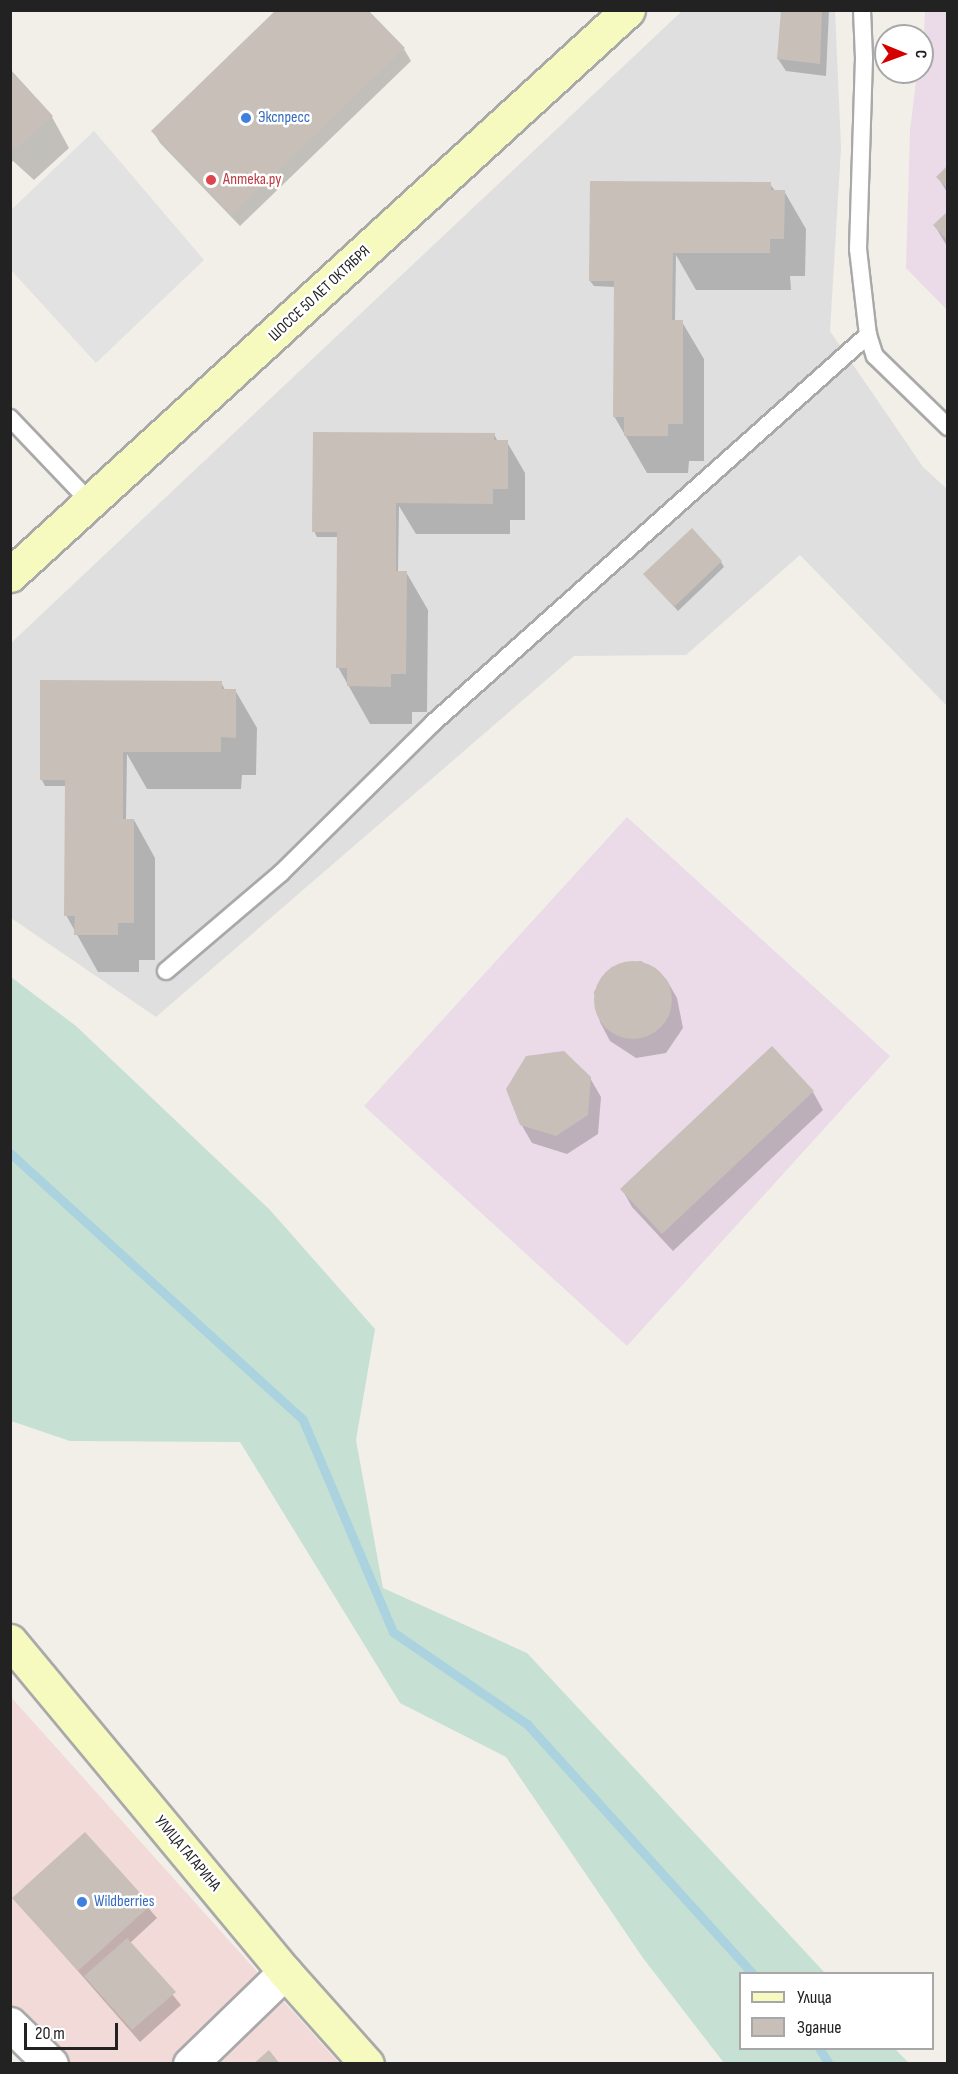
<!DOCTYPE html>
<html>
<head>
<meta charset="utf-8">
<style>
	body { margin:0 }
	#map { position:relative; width:958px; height:2074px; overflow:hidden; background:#f2efe9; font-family:"Sofia Sans Condensed",sans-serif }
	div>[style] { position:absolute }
	.residential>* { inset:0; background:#e0dfdf }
	.commercial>* { inset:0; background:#f2dad9 }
	.industrial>* { inset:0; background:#ebdbe8 }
	.wetland>* { inset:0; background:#c6e0d4 }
	.parking>* { inset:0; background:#e2e2e2 }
	.shadow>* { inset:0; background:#0003 }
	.stream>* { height:9px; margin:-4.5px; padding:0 4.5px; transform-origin:4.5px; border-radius:4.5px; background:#aad3df }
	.building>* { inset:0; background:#c7bfb8 }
	.round { border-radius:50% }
	.roads { filter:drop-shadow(2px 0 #a9a9a9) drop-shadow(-2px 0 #a9a9a9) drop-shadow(0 2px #a9a9a9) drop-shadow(0 -2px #a9a9a9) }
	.lane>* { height:16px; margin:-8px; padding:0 8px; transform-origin:8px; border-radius:8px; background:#fff }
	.street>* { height:33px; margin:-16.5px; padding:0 16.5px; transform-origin:16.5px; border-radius:16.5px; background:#fff }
	.secondary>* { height:33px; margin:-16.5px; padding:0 16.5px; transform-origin:16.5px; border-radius:16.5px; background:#f7fabf }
	.dots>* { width:16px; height:16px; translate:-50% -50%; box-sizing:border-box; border:3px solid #fff; border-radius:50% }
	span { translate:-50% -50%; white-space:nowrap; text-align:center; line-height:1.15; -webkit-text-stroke:5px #fff; paint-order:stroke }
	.shop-label { font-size:16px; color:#366cbe }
	.left { translate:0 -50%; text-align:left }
	.health-label { font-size:16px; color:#be3a42 }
	.street-label { font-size:16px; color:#222 }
	.frame { position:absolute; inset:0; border:12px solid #222; pointer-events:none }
	.legend { position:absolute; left:739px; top:1972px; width:195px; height:78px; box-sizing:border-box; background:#fff; border:2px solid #a7a7a7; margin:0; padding:8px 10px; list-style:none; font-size:18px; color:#222 }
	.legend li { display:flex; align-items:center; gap:12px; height:30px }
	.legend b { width:30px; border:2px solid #a7a7a7 }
	.north { position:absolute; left:874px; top:24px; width:60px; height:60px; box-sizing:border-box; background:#fff; border:2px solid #a7a7a7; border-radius:50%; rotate:91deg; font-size:16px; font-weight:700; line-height:24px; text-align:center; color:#222 }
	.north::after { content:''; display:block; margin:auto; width:21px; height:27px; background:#d40000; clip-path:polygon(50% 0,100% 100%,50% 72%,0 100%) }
	.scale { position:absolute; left:24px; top:2023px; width:94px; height:27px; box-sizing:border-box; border:3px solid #222; border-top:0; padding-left:8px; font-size:18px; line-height:21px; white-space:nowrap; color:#222; -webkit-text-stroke:4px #fff; paint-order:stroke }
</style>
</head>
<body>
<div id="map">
	<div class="residential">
		<div style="clip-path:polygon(682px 11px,835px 11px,841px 148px,830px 331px,923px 467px,947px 489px,947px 706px,800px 555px,686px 655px,574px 656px,156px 1017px,11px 918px,11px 643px)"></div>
	</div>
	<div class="commercial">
		<div style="clip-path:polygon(10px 1696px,339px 2063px,61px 2063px,11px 2010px)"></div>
	</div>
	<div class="industrial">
		<div style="clip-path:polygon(925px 11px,947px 11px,947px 310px,906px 268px,910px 131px,917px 72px,922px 72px)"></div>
		<div style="clip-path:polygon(627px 817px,890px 1056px,627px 1346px,364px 1106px)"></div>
	</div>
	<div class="wetland">
		<div style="clip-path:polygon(11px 977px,76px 1026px,270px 1210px,375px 1329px,356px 1440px,383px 1588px,527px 1653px,825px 1973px,740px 1974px,740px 2048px,895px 2049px,909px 2063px,724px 2063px,643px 1958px,506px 1757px,400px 1703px,240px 1442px,70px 1441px,11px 1421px)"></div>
	</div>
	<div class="parking">
		<div style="clip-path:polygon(94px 131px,204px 260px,96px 363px,10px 269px,11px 210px)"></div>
	</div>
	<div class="shadow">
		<div style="clip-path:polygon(782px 10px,829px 10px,826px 76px,786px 71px,778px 59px)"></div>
		<div style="clip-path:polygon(404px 49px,411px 61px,240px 226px,160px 143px,153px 131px)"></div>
		<div style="clip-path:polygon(10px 71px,52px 117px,69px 148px,34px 180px,13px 161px,10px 164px)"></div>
		<div style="clip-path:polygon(948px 167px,948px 194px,938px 177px)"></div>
		<div style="clip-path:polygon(770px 184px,775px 191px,784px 191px,806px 229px,805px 276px,790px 276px,791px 290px,696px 290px,676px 255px,675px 322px,682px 322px,704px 359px,704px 461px,689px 461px,688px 473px,647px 473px,614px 416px,615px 287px,594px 286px,590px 281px)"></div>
		<div style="clip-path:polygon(948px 213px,948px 248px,935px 226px)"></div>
		<div style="clip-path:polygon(494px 434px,498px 442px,507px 442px,525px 473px,525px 520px,510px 520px,510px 534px,416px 534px,399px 506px,398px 572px,406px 572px,428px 610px,427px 712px,412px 712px,412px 724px,370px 724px,338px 667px,339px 537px,317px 537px,314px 531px)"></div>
		<div style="clip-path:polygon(721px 562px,724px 567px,678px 611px,645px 574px)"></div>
		<div style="clip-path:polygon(221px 682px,225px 690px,235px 690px,257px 728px,256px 775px,242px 775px,241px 789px,147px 789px,127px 754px,126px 820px,134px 820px,155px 858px,155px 960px,139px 960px,139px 972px,98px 972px,66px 915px,66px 786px,45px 786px,42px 780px)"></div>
		<div style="clip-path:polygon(641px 961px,666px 979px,677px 998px,683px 1028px,666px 1053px,636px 1058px,610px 1041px,600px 1022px,594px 992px,612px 967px)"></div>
		<div style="clip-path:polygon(590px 1078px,601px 1097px,598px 1134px,567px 1154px,532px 1143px,521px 1124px)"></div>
		<div style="clip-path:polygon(813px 1092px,823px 1110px,673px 1251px,632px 1207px,622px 1189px)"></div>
		<div style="clip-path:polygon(85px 1834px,157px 1918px,130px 1943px,181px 2005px,140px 2042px,14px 1898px)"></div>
	</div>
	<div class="stream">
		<div style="left:10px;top:1153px;width:396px;rotate:42.3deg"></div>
		<div style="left:303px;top:1420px;width:230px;rotate:67deg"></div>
		<div style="left:393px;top:1632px;width:163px;rotate:34.5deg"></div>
		<div style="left:527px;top:1724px;width:337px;rotate:47.9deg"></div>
		<div style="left:819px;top:2048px;width:19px;rotate:58deg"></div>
	</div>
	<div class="building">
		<div style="clip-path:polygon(276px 10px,368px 10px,405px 48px,232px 215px,151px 131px)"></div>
		<div style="clip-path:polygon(781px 10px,822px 10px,820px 64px,777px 59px)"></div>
		<div style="clip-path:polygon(10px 69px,53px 116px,15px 150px,10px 146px)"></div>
		<div style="clip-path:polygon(948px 165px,948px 189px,936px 177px)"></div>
		<div style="clip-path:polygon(590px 181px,771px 182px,771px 190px,785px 190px,784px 239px,770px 239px,770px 253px,673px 253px,672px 320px,683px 320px,683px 424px,668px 424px,668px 436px,624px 436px,624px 417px,613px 417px,614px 281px,589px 281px)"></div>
		<div style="clip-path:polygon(948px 211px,948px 241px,933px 225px)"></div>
		<div style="clip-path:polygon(313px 432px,495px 433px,494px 440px,508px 440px,508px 489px,493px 489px,493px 504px,396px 503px,396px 571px,407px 571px,406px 674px,391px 674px,391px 687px,347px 686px,347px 668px,336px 668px,337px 532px,312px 532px)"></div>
		<div style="clip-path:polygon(692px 528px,722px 561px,674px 607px,643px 574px)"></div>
		<div style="clip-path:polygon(40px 680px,222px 681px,222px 689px,236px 689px,236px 738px,221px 737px,221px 752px,123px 752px,123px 819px,134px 819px,134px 923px,118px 923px,118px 935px,74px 935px,75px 916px,64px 916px,65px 780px,40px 780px)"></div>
		<div class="round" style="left:594px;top:961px;width:78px;height:78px"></div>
		<div style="clip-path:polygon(772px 1046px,814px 1091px,662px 1234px,620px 1189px)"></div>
		<div style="clip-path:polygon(564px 1051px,591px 1077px,588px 1115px,556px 1136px,520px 1125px,506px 1089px,526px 1056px)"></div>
		<div style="clip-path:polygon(85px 1832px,151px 1905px,78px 1971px,12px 1898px)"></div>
		<div style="clip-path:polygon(127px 1938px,176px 1992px,132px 2030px,84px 1976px)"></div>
		<div style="clip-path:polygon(269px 2050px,280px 2064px,253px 2064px)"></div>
	</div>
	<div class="roads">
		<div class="lane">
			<div style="left:862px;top:10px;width:48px;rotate:87.6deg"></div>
			<div style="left:864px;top:58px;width:191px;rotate:91.8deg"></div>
			<div style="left:858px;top:249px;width:87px;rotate:83.4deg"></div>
			<div style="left:868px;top:335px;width:22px;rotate:72deg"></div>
			<div style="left:875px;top:356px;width:102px;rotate:44.2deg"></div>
			<div style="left:10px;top:418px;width:117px;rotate:46.4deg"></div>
			<div style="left:166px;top:971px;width:151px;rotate:-40.4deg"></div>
			<div style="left:281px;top:873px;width:214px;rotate:-44.6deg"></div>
			<div style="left:433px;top:723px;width:583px;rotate:-41.73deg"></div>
		</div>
		<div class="street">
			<div style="left:10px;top:2024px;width:57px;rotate:44.3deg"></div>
			<div style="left:190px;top:2064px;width:132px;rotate:-44.1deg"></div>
		</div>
		<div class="secondary">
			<div style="left:10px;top:575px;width:837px;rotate:-42.43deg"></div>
			<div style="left:10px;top:1641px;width:430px;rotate:50.3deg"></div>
			<div style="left:285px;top:1972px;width:123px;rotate:48.3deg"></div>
		</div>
	</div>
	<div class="dots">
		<div style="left:246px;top:118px;background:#3f7fe0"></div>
		<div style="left:211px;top:180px;background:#e0444e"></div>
		<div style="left:82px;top:1902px;background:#3f7fe0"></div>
	</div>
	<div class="shop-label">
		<span class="left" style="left:258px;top:118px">Экспресс</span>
		<span class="left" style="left:94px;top:1902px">Wildberries</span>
	</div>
	<div class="health-label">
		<span class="left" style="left:223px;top:180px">Аптека.ру</span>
	</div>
	<div class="street-label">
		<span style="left:320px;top:294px;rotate:-43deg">ШОССЕ 50 ЛЕТ ОКТЯБРЯ</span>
		<span style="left:187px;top:1854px;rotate:50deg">УЛИЦА ГАГАРИНА</span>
	</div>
	<div class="frame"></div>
	<ul class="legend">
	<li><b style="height:8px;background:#f7fabf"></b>Улица</li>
	<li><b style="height:16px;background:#c7bfb8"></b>Здание</li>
	</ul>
	<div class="north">С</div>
	<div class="scale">20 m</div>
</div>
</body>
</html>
